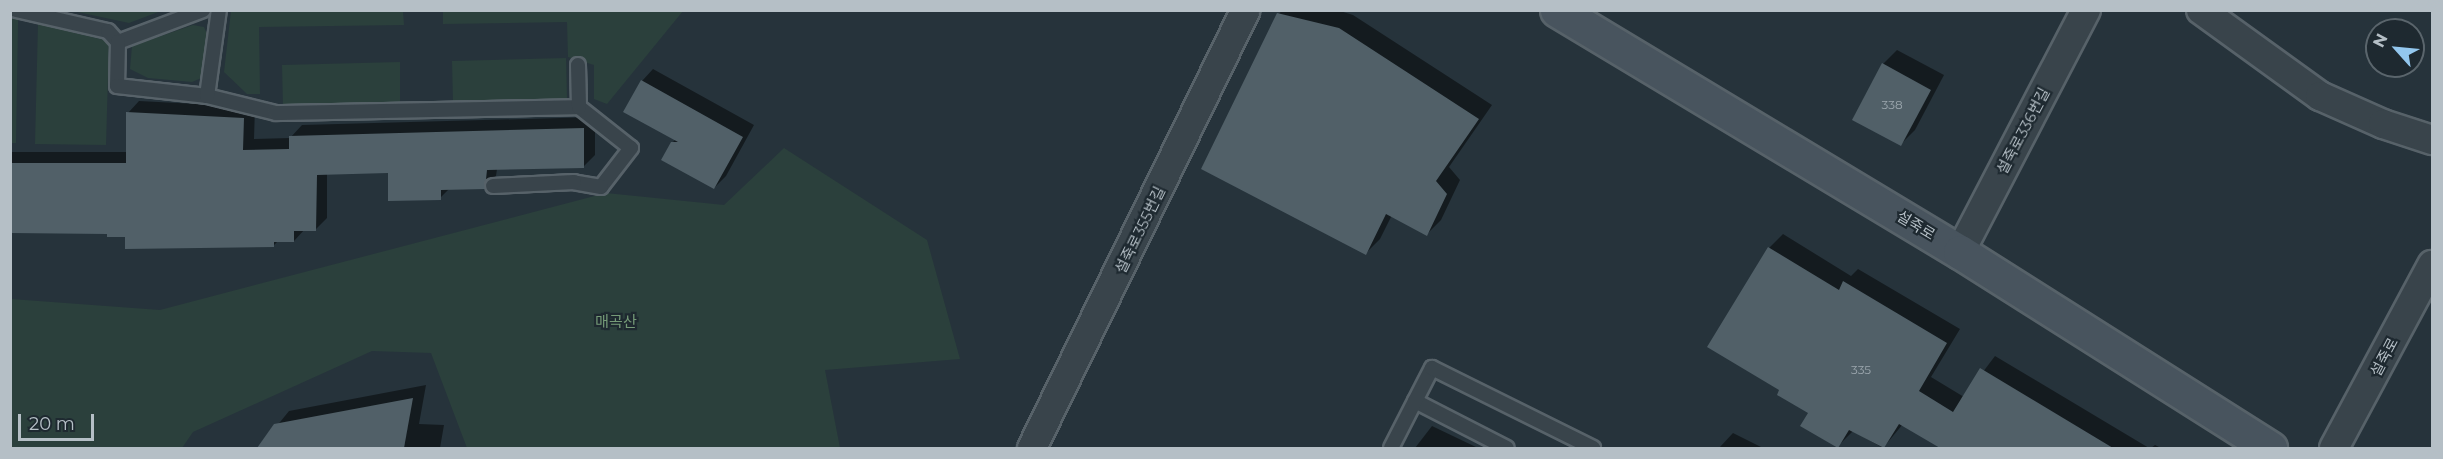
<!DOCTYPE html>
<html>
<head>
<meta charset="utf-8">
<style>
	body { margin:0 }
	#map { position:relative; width:2443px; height:459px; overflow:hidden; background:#26333b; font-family:Montserrat,"Noto Sans KR",sans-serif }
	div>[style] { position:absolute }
	.green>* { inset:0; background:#2b403c }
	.shadow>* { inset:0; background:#0007 }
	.building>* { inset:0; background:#516068 }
	.roads { filter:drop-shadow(2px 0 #576269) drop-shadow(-2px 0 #576269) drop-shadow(0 2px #576269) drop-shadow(0 -2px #576269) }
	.service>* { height:14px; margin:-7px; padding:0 7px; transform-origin:7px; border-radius:7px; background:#39444b }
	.minor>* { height:28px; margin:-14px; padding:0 14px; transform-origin:14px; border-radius:14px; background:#39444b }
	.secondary>* { height:33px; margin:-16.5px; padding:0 16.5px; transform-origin:16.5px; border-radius:16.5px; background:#48545e }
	span { translate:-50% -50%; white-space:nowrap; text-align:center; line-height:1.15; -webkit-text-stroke:4.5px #1e2930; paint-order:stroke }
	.number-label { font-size:12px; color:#9ca7ae }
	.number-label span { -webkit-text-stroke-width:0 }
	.street-label { font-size:15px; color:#b5bfc6 }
	.park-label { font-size:15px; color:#759a77 }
	.frame { position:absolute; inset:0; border:12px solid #b5bfc6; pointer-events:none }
	.north { position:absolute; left:2365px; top:18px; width:60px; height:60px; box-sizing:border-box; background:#1e2930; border:2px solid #5a656c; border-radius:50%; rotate:297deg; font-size:16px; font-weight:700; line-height:24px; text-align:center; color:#b5bfc6 }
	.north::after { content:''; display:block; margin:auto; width:21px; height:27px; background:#93c7ee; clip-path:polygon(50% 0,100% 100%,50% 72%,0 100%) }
	.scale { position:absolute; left:18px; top:414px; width:76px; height:27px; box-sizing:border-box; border:3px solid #b5bfc6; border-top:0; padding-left:8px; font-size:18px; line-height:21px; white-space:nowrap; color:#b5bfc6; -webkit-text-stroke:4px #1e2930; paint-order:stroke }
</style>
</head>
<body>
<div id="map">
	<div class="green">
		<div style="clip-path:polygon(73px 11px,161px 10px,161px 11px,129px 23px)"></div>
		<div style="clip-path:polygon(231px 11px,403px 11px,404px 25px,259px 27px,260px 94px,247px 94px,224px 72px)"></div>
		<div style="clip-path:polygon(443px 11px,683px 11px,607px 104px,594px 99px,594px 65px,568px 57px,567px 22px,443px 24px)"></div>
		<div style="clip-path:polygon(11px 17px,18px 19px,18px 24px,16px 143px,10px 143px)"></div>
		<div style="clip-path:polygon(38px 24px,109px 41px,106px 145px,35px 144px)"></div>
		<div style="clip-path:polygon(193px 25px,204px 27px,208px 36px,204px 77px,192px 82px,148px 78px,130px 69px,132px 46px)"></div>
		<div style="clip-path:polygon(566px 58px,567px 99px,453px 102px,452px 61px)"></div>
		<div style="clip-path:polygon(400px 62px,400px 103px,283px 106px,282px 65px)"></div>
		<div style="clip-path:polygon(784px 148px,927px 240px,960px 359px,825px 370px,840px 448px,467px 448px,431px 353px,372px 351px,193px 432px,182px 448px,11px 448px,11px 299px,160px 310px,606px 193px,724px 205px)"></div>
	</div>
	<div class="shadow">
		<div style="clip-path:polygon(1282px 10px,1337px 10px,1353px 15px,1492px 105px,1449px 167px,1460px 180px,1441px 220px,1427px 234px,1392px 215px,1380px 239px,1366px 253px,1279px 14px)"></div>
		<div style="clip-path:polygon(1897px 50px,1944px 75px,1915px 130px,1901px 144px,1883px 64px)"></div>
		<div style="clip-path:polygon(653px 69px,754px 125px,726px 176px,714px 188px,672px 143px,676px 139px,642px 81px)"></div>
		<div style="clip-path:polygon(139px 101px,255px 107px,254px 139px,290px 138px,302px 125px,595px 117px,595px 155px,584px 166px,497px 169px,496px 176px,484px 188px,450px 188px,440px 198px,389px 172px,327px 174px,327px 218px,315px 230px,305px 229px,294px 241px,279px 240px,273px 246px,108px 232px,10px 232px,10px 152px,127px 152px,128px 113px)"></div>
		<div style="clip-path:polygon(1783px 234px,1851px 276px,1858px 269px,1960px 329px,1931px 377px,1964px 397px,1995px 356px,2149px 448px,1943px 448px,1903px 424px,1883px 448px,1853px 431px,1838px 446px,1810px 413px,1781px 390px,1769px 248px)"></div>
		<div style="clip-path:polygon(426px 385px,419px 424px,444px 425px,440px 448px,259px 448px,289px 411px)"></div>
		<div style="clip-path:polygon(1432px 426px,1478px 448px,1415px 448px)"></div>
		<div style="clip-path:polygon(1733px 433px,1763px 448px,1719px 448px)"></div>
		<div style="clip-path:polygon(2155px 445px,2161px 448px,2151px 448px)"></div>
	</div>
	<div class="building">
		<div style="clip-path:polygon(1277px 13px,1339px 28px,1479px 119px,1436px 181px,1447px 194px,1427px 236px,1386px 214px,1366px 255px,1201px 169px)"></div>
		<div style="clip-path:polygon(1882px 63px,1931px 90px,1901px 146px,1852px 120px)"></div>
		<div style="clip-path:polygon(641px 80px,743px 137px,714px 189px,661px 160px,671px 142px,678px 142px,623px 112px)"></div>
		<div style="clip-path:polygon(126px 112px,244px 118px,243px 150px,289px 149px,289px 136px,584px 128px,584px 168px,487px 170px,485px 189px,441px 190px,441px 200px,388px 201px,388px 173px,317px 175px,316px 231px,294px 231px,294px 242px,274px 242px,274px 247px,125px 249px,125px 237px,107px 237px,107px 234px,10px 233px,10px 163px,126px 163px)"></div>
		<div style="clip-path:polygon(1768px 247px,1839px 290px,1843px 281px,1947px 343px,1919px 391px,1953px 412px,1980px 368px,2113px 448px,1940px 448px,1899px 424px,1884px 448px,1849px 430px,1838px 448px,1800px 426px,1808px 413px,1777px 395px,1779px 390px,1707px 347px)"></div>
		<div style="clip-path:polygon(413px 398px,404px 448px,257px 448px,274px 424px)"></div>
	</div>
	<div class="roads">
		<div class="service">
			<div style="left:16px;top:10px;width:94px;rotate:12.9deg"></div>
			<div style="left:108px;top:31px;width:15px;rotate:48deg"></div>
			<div style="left:118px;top:42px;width:91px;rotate:-20.6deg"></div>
			<div style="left:118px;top:42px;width:44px;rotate:91.3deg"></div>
			<div style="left:117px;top:86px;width:91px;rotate:6.3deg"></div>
			<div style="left:207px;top:96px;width:71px;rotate:13.8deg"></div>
			<div style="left:276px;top:113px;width:303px;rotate:-1.1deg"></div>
			<div style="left:579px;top:107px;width:66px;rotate:38.3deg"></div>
			<div style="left:631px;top:148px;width:49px;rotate:127.6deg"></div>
			<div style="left:601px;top:187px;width:27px;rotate:-170deg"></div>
			<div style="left:574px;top:182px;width:81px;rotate:177.2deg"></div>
			<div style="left:578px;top:65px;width:42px;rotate:88.6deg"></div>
			<div style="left:207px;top:96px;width:87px;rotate:-82.1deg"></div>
			<div style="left:1415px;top:401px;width:103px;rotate:27.1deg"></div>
			<div style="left:1391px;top:448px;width:90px;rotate:-62.9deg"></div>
			<div style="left:1432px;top:368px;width:180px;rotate:26.4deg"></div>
		</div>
		<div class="minor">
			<div style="left:2201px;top:10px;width:147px;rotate:35.9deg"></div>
			<div style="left:2320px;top:96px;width:69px;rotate:24deg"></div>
			<div style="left:2383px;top:124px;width:52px;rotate:18.1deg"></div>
			<div style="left:1960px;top:252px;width:273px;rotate:-62.5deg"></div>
			<div style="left:1032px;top:448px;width:487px;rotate:-64deg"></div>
			<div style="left:2334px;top:448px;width:208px;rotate:-61.8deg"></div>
		</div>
		<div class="secondary">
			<div style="left:1557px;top:10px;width:470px;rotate:31deg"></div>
			<div style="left:1960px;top:252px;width:367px;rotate:32.3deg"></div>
		</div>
	</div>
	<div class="number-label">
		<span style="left:1892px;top:105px">338</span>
		<span style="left:1861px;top:370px">335</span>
	</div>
	<div class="street-label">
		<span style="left:2023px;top:131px;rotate:-62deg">설죽로336번길</span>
		<span style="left:1916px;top:225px;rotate:31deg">설죽로</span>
		<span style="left:1140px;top:230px;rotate:-64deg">설죽로355번길</span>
		<span style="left:2384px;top:357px;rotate:-62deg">설죽로</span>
	</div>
	<div class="park-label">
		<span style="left:616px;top:322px">매곡산</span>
	</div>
	<div class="frame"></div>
	<div class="north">N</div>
	<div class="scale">20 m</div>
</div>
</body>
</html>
